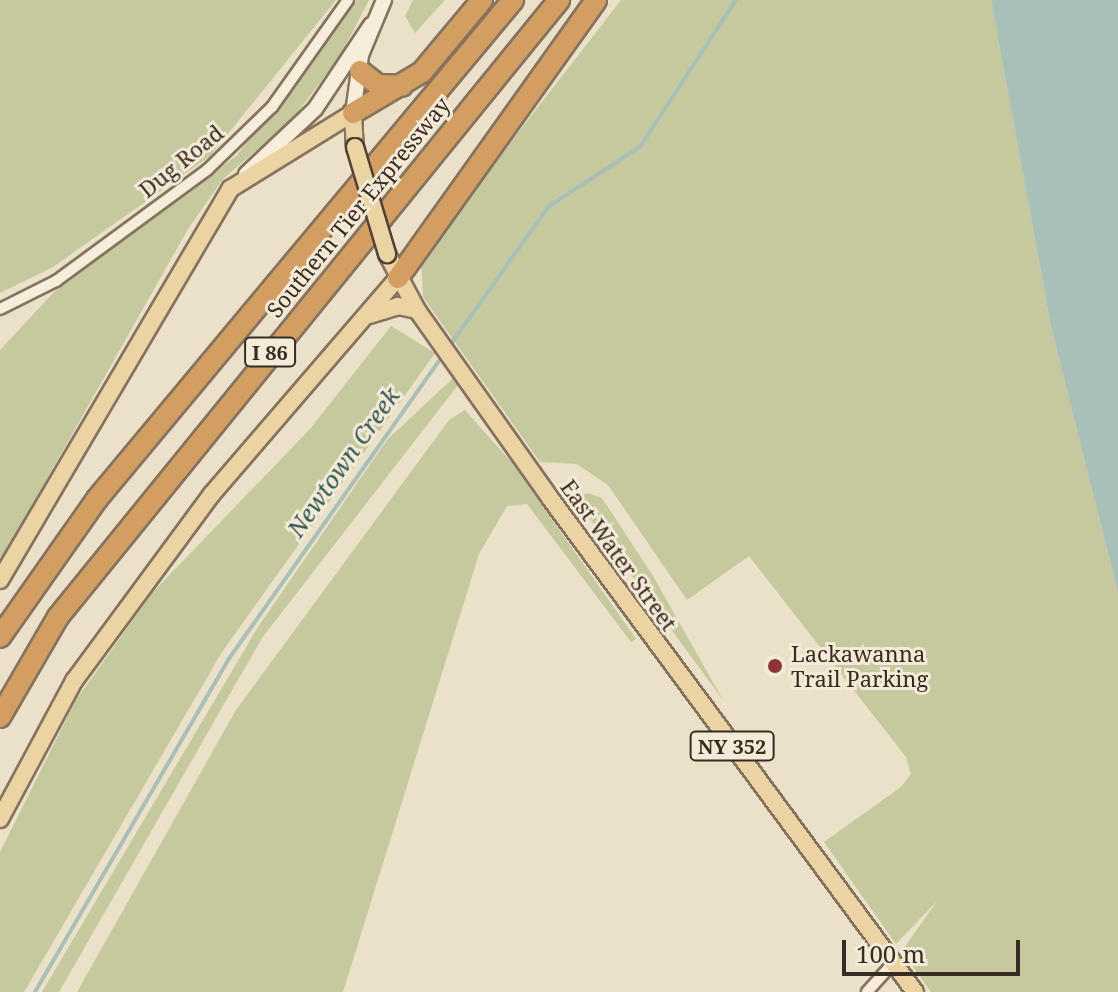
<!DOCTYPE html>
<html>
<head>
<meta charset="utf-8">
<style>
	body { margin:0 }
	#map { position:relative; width:1118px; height:992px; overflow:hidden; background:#ebe0c8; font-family:"Noto Serif",serif }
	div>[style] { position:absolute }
	.green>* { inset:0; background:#c5c99d }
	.water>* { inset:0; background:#a9c0b8 }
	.stream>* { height:4px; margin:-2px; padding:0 2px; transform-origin:2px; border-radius:2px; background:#a9c0b8 }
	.roads { filter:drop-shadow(2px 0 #86735f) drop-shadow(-2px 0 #86735f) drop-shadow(0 2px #86735f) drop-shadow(0 -2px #86735f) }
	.street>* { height:10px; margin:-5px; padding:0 5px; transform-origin:5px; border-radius:5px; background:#f6eedb }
	.secondary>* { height:14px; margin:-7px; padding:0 7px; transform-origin:7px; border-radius:7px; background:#f6eedb }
	.primary>* { height:16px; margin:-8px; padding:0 8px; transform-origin:8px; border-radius:8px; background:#ebd3a4 }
	.highway>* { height:20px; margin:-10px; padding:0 10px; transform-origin:10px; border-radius:10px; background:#d39e61 }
	.bridges { filter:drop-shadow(2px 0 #544132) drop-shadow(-2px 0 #544132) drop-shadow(0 2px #544132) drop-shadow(0 -2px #544132) }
	.primary-bridge>* { height:16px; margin:-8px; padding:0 8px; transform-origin:8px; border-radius:8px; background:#ebd3a4 }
	.dots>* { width:22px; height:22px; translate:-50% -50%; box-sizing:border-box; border:4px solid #f3ebd7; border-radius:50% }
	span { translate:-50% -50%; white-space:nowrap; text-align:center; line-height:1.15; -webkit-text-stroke:6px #f3ebd7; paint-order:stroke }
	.shield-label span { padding:2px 6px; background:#f3ebd7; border:2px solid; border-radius:6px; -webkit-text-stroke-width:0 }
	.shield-label { font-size:20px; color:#382b21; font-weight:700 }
	.street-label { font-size:22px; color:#382b21 }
	.poi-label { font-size:22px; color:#382b21 }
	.left { translate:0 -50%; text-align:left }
	.water-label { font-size:24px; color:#325653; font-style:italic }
	.scale { position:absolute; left:842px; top:940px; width:178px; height:36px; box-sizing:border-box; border:4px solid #382b21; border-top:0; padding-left:10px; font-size:24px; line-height:28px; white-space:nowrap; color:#382b21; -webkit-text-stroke:6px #f3ebd7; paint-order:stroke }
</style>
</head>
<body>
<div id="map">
	<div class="green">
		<div style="clip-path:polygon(0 0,336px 0,210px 156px,53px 267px,0 293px)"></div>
		<div style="clip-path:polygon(356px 0,369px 0,340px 56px,291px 121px,223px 179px,188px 229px,0 562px,0 350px,54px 292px,236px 156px)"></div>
		<div style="clip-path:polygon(413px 0,445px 0,415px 33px,405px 16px)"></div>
		<div style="clip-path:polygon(621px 0,991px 0,1051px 327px,1118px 593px,1118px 992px,931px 992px,902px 951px,937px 901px,896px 944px,824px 842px,901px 787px,911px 774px,906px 757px,749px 556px,687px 600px,608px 485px,577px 464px,540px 462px,423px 297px,421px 258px)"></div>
		<div style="clip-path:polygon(391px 326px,435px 353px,222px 652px,24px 992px,0 992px,0 852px,76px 700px,152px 593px,310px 429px)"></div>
		<div style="clip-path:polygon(453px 378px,458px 385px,262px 638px,59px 992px,42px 992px,258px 627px,387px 440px)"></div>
		<div style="clip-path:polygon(465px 410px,513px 464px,636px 639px,631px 642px,527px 504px,507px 506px,479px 554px,343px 992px,77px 992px,236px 710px,449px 420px)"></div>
		<div style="clip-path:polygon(588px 493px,602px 498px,653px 576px,723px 700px,574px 497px)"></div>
	</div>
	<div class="water">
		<div style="clip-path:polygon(991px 0,1118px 0,1118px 593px,1051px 327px)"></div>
	</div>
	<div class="stream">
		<div style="left:448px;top:348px;width:174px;rotate:-54.6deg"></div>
		<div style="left:549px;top:206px;width:108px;rotate:-33deg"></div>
		<div style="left:640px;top:147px;width:176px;rotate:-56.9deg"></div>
		<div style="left:35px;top:992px;width:384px;rotate:-59.8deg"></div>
		<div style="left:228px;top:660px;width:373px;rotate:-54.8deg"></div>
	</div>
	<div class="roads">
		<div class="street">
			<div style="left:0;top:309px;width:63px;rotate:-26.6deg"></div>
			<div style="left:56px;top:281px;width:187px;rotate:-36.3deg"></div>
			<div style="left:207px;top:170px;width:91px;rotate:-44.1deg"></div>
			<div style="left:272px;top:107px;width:131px;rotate:-54.6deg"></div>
			<div style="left:867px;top:992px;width:39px;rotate:-48deg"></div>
		</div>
		<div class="secondary">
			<div style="left:353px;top:113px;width:59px;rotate:-82.1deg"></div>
			<div style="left:361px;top:55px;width:60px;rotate:-67.3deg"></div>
			<div style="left:246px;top:174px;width:95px;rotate:-43.3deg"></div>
			<div style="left:315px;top:109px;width:101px;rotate:-56.3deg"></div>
		</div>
		<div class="primary">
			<div style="left:387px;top:254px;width:64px;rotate:61.8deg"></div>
			<div style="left:417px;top:310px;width:230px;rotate:54.7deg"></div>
			<div style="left:550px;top:498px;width:614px;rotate:53.54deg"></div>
			<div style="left:369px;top:315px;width:30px;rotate:-17deg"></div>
			<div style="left:398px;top:306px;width:19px;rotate:12deg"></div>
			<div style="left:0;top:580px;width:454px;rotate:-59.5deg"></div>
			<div style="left:230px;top:189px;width:145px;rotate:-31.7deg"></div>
			<div style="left:353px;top:113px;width:34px;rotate:87deg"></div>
			<div style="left:0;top:819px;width:157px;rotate:-61.8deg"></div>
			<div style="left:74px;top:681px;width:232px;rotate:-53.6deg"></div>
			<div style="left:212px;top:494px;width:285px;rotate:-49.3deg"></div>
		</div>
		<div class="highway">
			<div style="left:360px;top:71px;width:23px;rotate:38deg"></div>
			<div style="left:378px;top:85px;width:24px;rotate:2deg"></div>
			<div style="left:353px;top:113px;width:80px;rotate:-30.7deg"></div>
			<div style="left:422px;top:72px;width:94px;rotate:-50.2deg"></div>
			<div style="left:398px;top:278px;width:341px;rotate:-54.5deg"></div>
			<div style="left:0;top:637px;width:169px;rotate:-54.9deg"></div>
			<div style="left:97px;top:499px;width:650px;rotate:-50.18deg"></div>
			<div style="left:0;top:717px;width:116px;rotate:-59.9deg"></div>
			<div style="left:58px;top:617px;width:795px;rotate:-50.92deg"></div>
		</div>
	</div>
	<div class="bridges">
		<div class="primary-bridge">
			<div style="left:355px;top:147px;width:112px;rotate:73.3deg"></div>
		</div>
	</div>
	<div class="dots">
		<div style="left:775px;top:666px;background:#903336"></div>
	</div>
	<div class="shield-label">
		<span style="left:270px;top:352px">I 86</span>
		<span style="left:732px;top:746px">NY 352</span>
	</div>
	<div class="street-label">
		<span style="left:181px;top:161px;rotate:-39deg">Dug Road</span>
		<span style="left:358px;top:207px;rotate:-51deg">Southern Tier Expressway</span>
		<span style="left:619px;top:555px;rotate:54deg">East Water Street</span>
	</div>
	<div class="poi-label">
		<span class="left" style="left:791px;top:666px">Lackawanna<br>Trail Parking</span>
	</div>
	<div class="water-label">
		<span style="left:343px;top:462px;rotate:-55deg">Newtown Creek</span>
	</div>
	<div class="scale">100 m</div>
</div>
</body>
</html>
